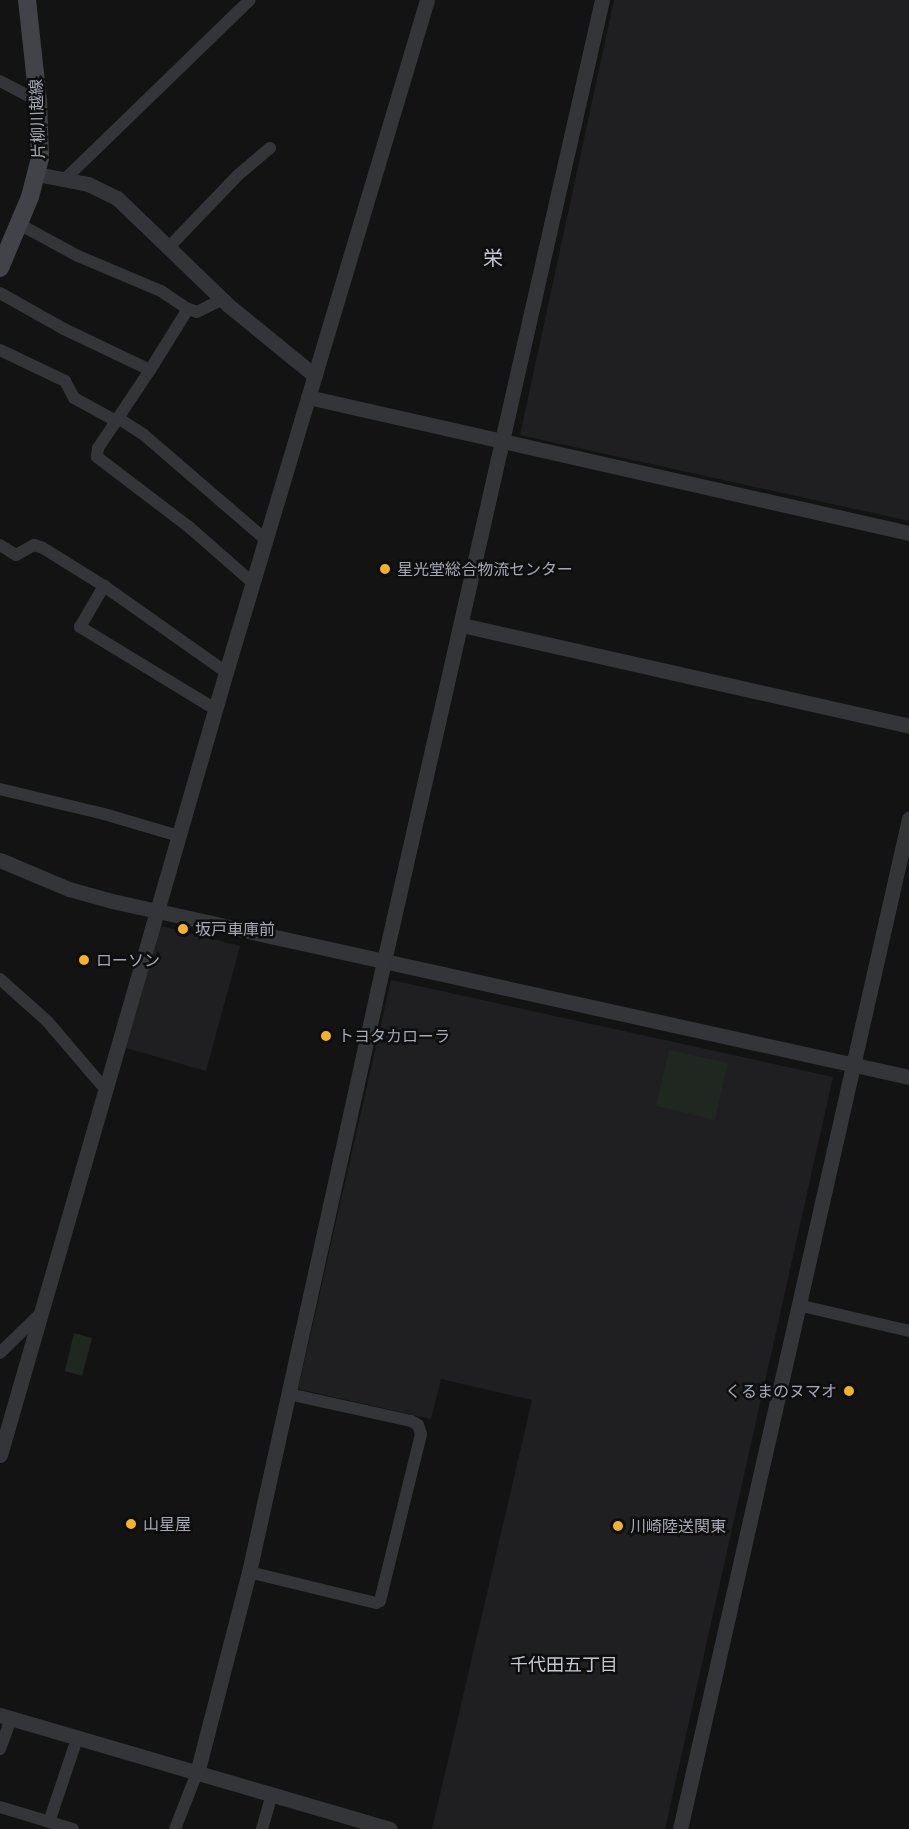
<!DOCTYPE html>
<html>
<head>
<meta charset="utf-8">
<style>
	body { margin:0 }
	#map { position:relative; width:909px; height:1829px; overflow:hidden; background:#131314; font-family:"Open Sans","Noto Sans JP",sans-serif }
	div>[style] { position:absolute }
	.built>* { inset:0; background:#1f1f21 }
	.green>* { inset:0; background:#1f2720 }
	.minor>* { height:12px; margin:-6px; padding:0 6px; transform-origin:6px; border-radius:6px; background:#343539 }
	.tertiary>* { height:15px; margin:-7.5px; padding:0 7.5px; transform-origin:7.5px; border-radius:7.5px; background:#343539 }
	.secondary>* { height:18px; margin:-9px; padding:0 9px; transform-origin:9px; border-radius:9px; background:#424349 }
	.dots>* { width:16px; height:16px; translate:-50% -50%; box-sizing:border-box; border:3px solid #0e0e0f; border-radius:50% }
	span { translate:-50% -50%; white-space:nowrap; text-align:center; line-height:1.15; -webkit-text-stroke:5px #0e0e0f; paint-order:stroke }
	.street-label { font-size:16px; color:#a4a9b5 }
	.poi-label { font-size:16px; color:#a4a9b5 }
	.left { translate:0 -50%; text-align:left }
	.right { translate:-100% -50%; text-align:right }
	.neighbourhood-label { font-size:18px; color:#c5c8d1 }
	.quarter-label { font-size:20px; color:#c5c8d1 }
</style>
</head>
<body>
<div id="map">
	<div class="built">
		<div style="clip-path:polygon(614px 0,909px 0,909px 521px,520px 435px)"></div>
		<div style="clip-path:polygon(161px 926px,240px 946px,206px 1071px,126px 1048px)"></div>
		<div style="clip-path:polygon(391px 980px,833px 1077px,665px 1829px,432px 1829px,532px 1400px,441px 1379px,431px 1419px,298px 1389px)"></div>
	</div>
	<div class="green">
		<div style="clip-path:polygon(669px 1050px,728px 1063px,715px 1120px,656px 1106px)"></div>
		<div style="clip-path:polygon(74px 1333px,92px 1338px,82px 1376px,65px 1371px)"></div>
	</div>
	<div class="minor">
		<div style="left:0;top:81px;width:43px;rotate:27.8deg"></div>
		<div style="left:65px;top:179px;width:257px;rotate:-44.1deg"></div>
		<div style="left:19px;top:224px;width:67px;rotate:28.5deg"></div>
		<div style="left:78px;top:256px;width:90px;rotate:22.9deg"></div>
		<div style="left:161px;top:291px;width:32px;rotate:34deg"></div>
		<div style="left:188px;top:309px;width:9px;rotate:18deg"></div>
		<div style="left:197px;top:312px;width:28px;rotate:-27deg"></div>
		<div style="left:169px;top:247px;width:100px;rotate:-46.2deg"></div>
		<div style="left:238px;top:175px;width:42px;rotate:-40.2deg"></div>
		<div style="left:0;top:293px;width:73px;rotate:29.4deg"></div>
		<div style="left:64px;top:329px;width:95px;rotate:25.5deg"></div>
		<div style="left:150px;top:370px;width:72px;rotate:-58.1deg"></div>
		<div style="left:0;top:350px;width:72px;rotate:25.5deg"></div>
		<div style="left:65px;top:381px;width:19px;rotate:62deg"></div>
		<div style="left:74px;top:398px;width:48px;rotate:28.7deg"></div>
		<div style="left:118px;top:418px;width:58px;rotate:-56.3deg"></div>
		<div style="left:0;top:545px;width:19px;rotate:32deg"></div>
		<div style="left:16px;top:555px;width:21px;rotate:-29deg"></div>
		<div style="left:34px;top:545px;width:9px;rotate:18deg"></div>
		<div style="left:43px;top:548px;width:72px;rotate:31.9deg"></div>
		<div style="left:253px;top:583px;width:85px;rotate:-138.8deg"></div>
		<div style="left:189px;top:527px;width:116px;rotate:-142.7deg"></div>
		<div style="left:97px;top:457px;width:9px;rotate:-84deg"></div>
		<div style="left:98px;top:448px;width:36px;rotate:-56deg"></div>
		<div style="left:118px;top:418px;width:31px;rotate:33deg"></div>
		<div style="left:144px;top:435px;width:161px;rotate:40.7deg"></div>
		<div style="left:215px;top:709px;width:158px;rotate:-148.7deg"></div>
		<div style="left:80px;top:627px;width:48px;rotate:-59.7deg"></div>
		<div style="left:104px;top:586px;width:149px;rotate:35.2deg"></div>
		<div style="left:0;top:789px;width:107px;rotate:13.5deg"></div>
		<div style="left:104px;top:814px;width:78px;rotate:16.3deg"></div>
		<div style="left:0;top:979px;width:63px;rotate:41.8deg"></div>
		<div style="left:47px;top:1021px;width:89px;rotate:49.5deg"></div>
		<div style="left:798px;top:1305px;width:114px;rotate:13.2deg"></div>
		<div style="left:0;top:1353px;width:59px;rotate:-44.3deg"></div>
		<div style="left:249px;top:1572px;width:131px;rotate:13.7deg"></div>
		<div style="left:376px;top:1603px;width:4px;rotate:-27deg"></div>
		<div style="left:380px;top:1601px;width:172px;rotate:-76.2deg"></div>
		<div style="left:421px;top:1434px;width:9px;rotate:-108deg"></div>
		<div style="left:418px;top:1425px;width:8px;rotate:-150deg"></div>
		<div style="left:411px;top:1421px;width:126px;rotate:-167.6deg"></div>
		<div style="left:0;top:1749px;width:32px;rotate:-70deg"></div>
		<div style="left:0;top:1807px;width:76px;rotate:16.8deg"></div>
		<div style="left:49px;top:1822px;width:88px;rotate:-71.4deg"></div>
		<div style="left:175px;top:1829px;width:60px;rotate:-68.6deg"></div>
		<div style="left:262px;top:1829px;width:37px;rotate:-74deg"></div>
	</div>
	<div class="tertiary">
		<div style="left:37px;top:174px;width:52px;rotate:11.1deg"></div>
		<div style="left:88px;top:184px;width:32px;rotate:26deg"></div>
		<div style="left:117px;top:198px;width:154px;rotate:43.9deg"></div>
		<div style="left:228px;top:305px;width:112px;rotate:39.2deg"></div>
		<div style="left:308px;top:397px;width:616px;rotate:12.75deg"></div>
		<div style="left:462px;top:625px;width:458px;rotate:12.7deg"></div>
		<div style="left:0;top:860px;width:75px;rotate:22.8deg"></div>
		<div style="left:69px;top:889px;width:45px;rotate:15.6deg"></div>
		<div style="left:112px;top:901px;width:816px;rotate:12.45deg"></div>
		<div style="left:0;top:1455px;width:815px;rotate:-73.9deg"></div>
		<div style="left:226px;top:672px;width:701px;rotate:-73.35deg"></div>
		<div style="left:0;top:1715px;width:406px;rotate:16.3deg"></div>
		<div style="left:197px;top:1773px;width:208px;rotate:-75.5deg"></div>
		<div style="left:249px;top:1572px;width:626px;rotate:-77.54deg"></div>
		<div style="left:384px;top:961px;width:985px;rotate:-77.22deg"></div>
		<div style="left:680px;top:1829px;width:1036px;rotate:-77.23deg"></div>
	</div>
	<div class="secondary">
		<div style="left:0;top:268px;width:77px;rotate:-67.1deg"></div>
		<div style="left:30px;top:197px;width:40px;rotate:-75.6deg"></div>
		<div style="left:40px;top:158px;width:57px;rotate:-92deg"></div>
		<div style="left:38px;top:101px;width:102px;rotate:-96.2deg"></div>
	</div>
	<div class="dots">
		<div style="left:385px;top:569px;background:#f2b22d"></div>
		<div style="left:183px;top:929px;background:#f2b22d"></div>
		<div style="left:84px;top:960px;background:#f2b22d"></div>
		<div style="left:326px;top:1036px;background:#f2b22d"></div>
		<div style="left:849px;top:1391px;background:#f2b22d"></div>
		<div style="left:131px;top:1524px;background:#f2b22d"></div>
		<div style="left:618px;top:1526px;background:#f2b22d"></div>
	</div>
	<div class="street-label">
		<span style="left:37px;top:119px;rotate:-92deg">片柳川越線</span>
	</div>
	<div class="poi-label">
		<span class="left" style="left:397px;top:569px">星光堂総合物流センター</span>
		<span class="left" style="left:195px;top:929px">坂戸車庫前</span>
		<span class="left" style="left:96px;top:960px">ローソン</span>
		<span class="left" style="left:338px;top:1036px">トヨタカローラ</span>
		<span class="right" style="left:837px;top:1391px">くるまのヌマオ</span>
		<span class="left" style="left:143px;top:1524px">山星屋</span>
		<span class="left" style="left:630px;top:1526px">川崎陸送関東</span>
	</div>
	<div class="neighbourhood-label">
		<span style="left:564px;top:1664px">千代田五丁目</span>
	</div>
	<div class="quarter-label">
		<span style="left:493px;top:257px">栄</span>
	</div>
</div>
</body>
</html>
